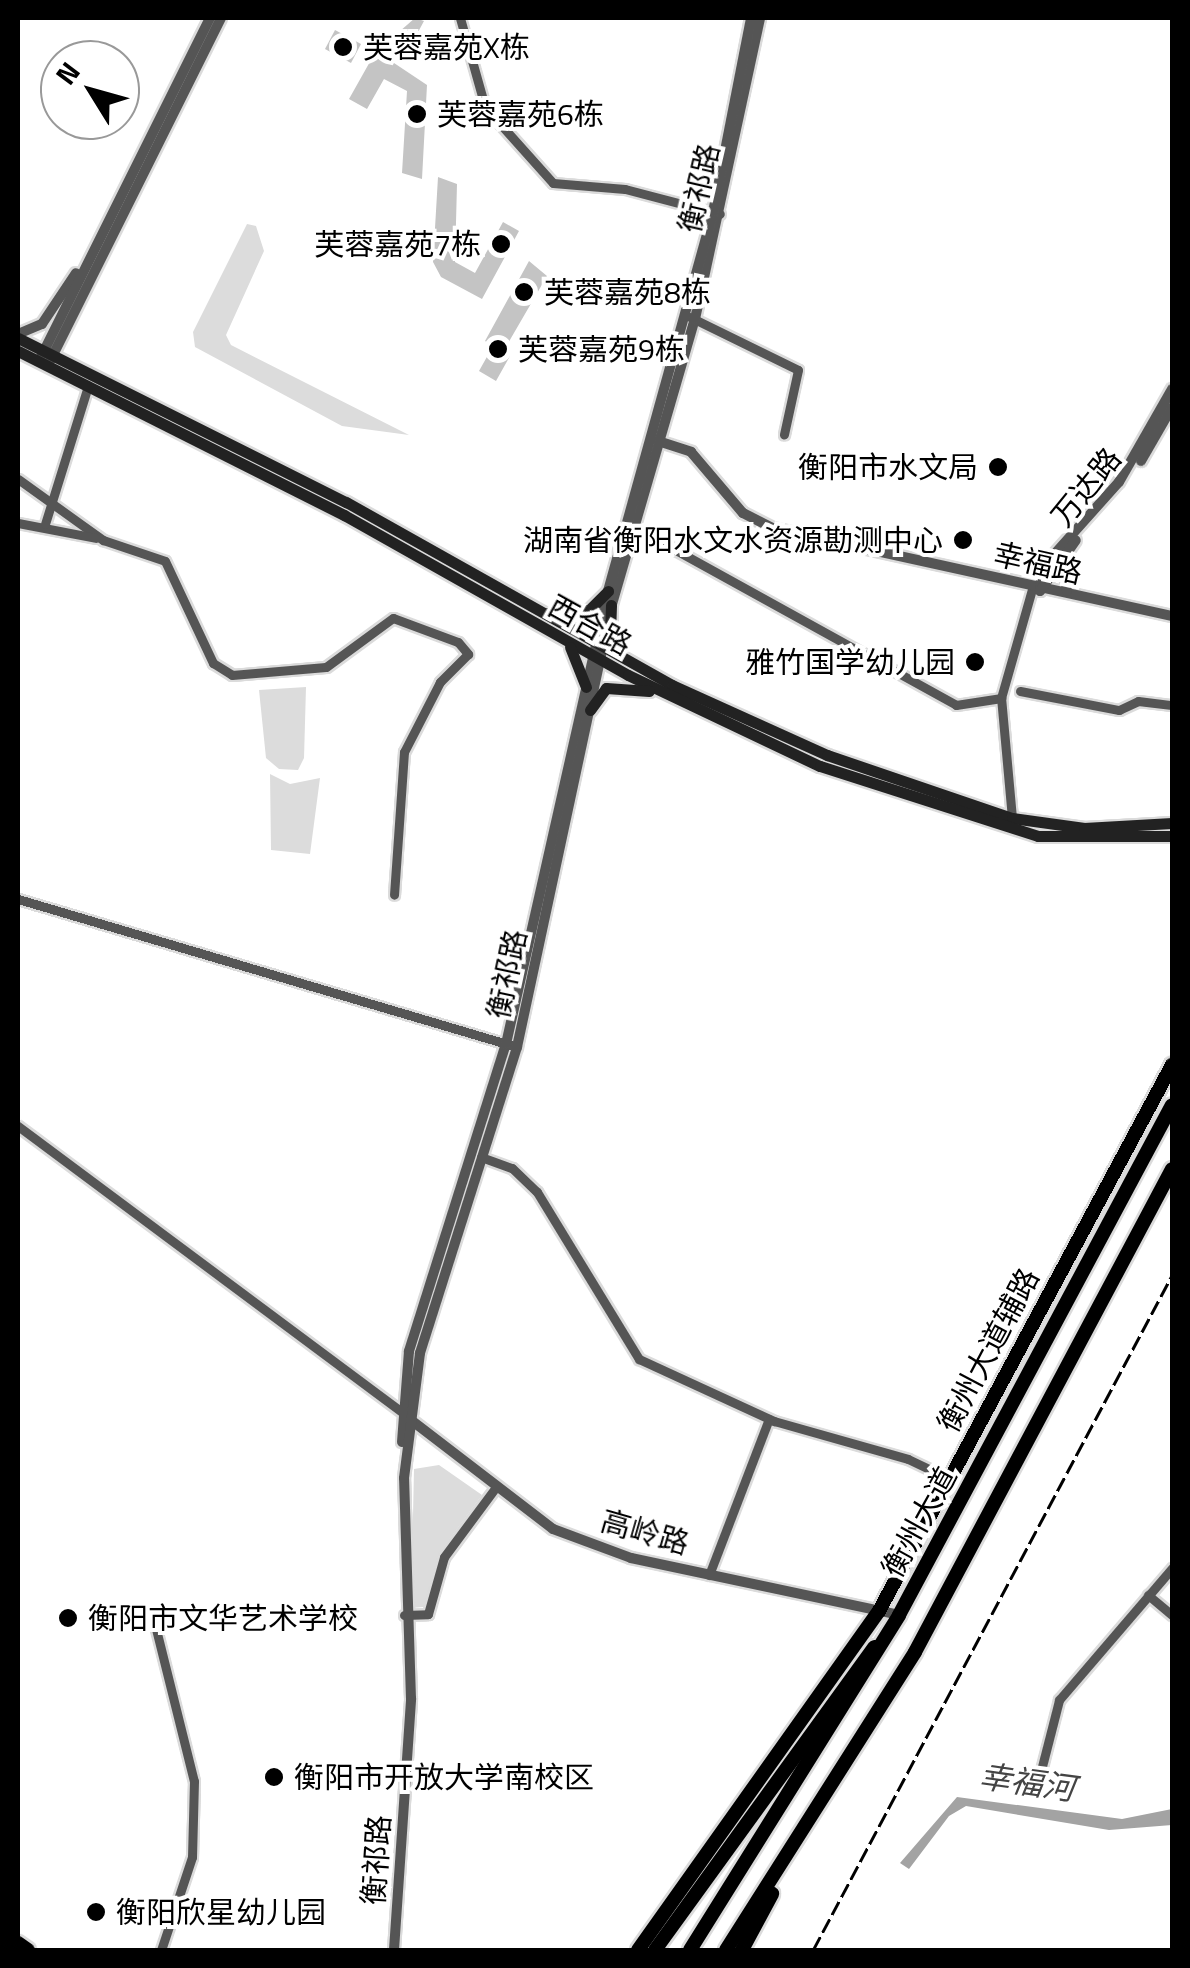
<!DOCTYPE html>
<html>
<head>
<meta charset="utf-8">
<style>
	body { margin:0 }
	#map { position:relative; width:1190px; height:1968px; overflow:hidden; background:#fff; font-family:"Titillium Web","Noto Sans SC",sans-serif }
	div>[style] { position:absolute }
	.green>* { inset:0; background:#dcdcdc }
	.water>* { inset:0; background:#a3a3a3 }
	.building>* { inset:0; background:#c4c4c4 }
	.roads { filter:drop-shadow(2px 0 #dbdbdb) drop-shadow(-2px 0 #dbdbdb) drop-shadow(0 2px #dbdbdb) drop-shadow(0 -2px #dbdbdb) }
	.minor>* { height:9px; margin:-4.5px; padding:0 4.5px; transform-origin:4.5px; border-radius:4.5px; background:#555 }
	.tertiary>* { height:10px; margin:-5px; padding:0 5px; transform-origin:5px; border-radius:5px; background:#555 }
	.secondary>* { height:11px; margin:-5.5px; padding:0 5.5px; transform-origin:5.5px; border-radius:5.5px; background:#222 }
	.primary>* { height:14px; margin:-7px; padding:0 7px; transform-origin:7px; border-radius:7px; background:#000 }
	.trunk>* { height:14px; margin:-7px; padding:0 7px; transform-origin:7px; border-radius:7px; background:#000 }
	.rail>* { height:2.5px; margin-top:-1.25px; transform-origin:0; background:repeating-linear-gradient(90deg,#000 0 15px,transparent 0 20px) }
	.dots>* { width:28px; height:28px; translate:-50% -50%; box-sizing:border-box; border:5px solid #fff; border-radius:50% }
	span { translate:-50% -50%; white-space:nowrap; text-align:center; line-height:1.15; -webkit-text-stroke:8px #fff; paint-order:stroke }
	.poi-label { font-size:30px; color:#000 }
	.left { translate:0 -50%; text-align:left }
	.right { translate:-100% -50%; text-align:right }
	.street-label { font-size:30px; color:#000 }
	.water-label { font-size:32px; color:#444; font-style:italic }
	.frame { position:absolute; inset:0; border:20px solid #000; pointer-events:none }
	.north { position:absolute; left:40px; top:40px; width:100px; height:100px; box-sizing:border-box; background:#fff; border:2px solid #999; border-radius:50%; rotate:307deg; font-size:28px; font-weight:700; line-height:40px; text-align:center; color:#000 }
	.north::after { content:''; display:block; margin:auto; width:35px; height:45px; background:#000; clip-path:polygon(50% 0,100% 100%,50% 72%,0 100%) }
</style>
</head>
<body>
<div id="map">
	<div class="green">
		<div style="clip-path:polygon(247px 224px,256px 226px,264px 251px,226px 335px,231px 345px,409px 435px,342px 426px,195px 347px,193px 332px)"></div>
		<div style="clip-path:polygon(306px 687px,304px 758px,298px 770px,279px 769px,266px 758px,259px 690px)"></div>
		<div style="clip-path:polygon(270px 774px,290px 784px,320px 778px,310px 854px,271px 850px)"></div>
		<div style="clip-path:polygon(439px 1465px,482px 1495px,440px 1552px,424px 1607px,411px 1608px,414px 1469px)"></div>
	</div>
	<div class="water">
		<div style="clip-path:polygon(957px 1797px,1122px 1819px,1172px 1809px,1172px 1825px,1109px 1830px,966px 1806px,949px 1816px,909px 1869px,900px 1863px)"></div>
	</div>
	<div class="building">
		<div style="clip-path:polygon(415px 18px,424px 21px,410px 47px,392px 38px)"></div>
		<div style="clip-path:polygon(335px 30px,361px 44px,351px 63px,325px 49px)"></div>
		<div style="clip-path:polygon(376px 51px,427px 85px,422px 179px,402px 173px,407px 91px,384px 79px,367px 109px,349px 99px)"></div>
		<div style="clip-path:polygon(438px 177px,457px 184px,455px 262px,475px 273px,503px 222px,519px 231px,482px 299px,441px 277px,433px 262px)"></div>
		<div style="clip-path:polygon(529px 261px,547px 276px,503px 352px,510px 356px,496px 381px,479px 371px,493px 346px,485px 341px)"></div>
	</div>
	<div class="roads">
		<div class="minor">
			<div style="left:460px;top:18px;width:92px;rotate:74.3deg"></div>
			<div style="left:485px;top:107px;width:102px;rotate:48.2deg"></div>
			<div style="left:553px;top:183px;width:72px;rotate:4.8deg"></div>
			<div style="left:625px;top:189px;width:98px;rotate:14.7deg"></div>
			<div style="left:690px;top:317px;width:120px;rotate:26.1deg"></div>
			<div style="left:798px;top:370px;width:66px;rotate:102.3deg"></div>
			<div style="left:18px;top:479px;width:105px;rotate:35.7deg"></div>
			<div style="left:103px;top:540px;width:65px;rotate:18.7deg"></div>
			<div style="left:165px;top:561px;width:113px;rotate:64.8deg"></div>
			<div style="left:213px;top:663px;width:22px;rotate:32deg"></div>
			<div style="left:232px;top:675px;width:94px;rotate:-4.9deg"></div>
			<div style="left:326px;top:667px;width:83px;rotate:-36.2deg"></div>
			<div style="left:393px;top:618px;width:69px;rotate:20.3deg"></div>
			<div style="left:458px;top:642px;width:16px;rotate:50deg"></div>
			<div style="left:468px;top:654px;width:40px;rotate:135deg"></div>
			<div style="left:440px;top:682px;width:79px;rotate:117.2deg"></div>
			<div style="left:404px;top:752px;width:143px;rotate:94deg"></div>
			<div style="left:18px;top:523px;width:79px;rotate:10.9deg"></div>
			<div style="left:45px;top:524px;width:145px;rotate:-72.7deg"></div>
			<div style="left:634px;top:527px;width:368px;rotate:28.9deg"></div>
			<div style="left:956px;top:705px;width:46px;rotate:-8.8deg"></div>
			<div style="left:1020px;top:691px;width:101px;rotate:10.9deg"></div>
			<div style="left:1119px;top:710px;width:21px;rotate:-25deg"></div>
			<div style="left:1138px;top:701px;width:34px;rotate:7deg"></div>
			<div style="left:1012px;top:818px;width:121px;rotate:-95.2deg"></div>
			<div style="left:1001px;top:698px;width:113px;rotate:-74.1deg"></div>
			<div style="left:18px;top:899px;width:520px;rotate:16.52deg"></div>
			<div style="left:18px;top:1126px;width:487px;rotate:36.7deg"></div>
			<div style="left:481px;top:1157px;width:33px;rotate:20deg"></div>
			<div style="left:512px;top:1168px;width:35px;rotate:44deg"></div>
			<div style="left:537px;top:1192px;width:196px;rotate:58.6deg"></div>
			<div style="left:639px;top:1359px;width:149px;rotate:24.7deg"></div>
			<div style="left:774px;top:1421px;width:139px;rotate:15.8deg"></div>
			<div style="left:908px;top:1459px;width:47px;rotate:25.5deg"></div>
			<div style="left:709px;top:1575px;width:167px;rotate:-69deg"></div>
			<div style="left:1148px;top:1595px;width:31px;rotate:40deg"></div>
			<div style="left:404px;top:1615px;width:24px;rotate:-2deg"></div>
			<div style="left:428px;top:1614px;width:59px;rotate:-74.3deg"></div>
			<div style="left:444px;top:1557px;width:87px;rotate:-53.4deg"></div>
			<div style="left:154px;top:1621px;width:165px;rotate:76deg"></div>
			<div style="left:194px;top:1781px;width:76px;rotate:91.5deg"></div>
			<div style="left:192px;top:1857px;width:98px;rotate:108.4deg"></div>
			<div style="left:1038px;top:1782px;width:85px;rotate:-75.6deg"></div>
			<div style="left:1059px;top:1700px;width:174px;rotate:-49.4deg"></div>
		</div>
		<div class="tertiary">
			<div style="left:18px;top:334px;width:26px;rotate:-23deg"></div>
			<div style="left:42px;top:324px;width:61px;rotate:-56.3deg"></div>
			<div style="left:41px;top:357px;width:379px;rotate:-63.5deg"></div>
			<div style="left:50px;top:361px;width:383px;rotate:-63.5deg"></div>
			<div style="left:658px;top:441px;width:35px;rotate:18deg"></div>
			<div style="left:691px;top:452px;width:80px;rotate:49.6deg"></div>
			<div style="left:743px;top:513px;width:33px;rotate:27deg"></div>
			<div style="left:772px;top:528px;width:410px;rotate:12.4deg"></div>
			<div style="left:1141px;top:461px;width:62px;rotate:-60.1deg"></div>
			<div style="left:1064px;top:559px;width:32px;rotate:85deg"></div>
			<div style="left:1040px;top:591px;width:23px;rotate:-85deg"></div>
			<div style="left:1042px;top:568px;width:115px;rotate:-48.2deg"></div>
			<div style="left:1119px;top:482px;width:107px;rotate:-60.3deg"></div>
			<div style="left:1040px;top:591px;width:62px;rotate:-54.8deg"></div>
			<div style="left:610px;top:611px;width:304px;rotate:-73.8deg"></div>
			<div style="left:695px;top:319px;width:308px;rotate:-77.8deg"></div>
			<div style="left:411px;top:1420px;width:179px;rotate:37.5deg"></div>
			<div style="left:553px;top:1529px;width:83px;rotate:20.4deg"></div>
			<div style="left:631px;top:1558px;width:274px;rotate:12deg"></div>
			<div style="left:402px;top:1442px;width:91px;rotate:-85.6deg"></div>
			<div style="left:409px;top:1351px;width:322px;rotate:-72.5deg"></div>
			<div style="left:506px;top:1044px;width:464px;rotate:-77.3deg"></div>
			<div style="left:608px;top:591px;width:393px;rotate:-74.5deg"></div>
			<div style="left:713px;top:212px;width:198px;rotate:-78.9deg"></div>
			<div style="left:394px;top:1950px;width:252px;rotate:-86.1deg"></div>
			<div style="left:411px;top:1699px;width:221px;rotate:-91.8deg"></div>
			<div style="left:404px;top:1478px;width:126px;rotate:-82.7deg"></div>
			<div style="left:420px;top:1353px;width:321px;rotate:-72.4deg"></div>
			<div style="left:517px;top:1047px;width:404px;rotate:-77.9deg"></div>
		</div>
		<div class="secondary">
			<div style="left:18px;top:338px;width:367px;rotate:26.6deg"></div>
			<div style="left:346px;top:502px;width:374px;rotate:29.3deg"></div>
			<div style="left:672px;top:685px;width:170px;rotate:24.3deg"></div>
			<div style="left:827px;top:755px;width:195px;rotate:18.8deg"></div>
			<div style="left:1012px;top:818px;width:73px;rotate:7.9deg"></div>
			<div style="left:1084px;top:828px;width:88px;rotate:-3.3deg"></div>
			<div style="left:18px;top:351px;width:365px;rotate:26.7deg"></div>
			<div style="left:344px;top:515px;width:326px;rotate:29.4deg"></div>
			<div style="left:628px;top:675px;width:212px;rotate:25.4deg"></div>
			<div style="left:820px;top:766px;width:229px;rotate:17.8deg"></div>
			<div style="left:1038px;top:836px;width:134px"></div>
			<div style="left:611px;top:605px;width:34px;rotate:92deg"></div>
			<div style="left:610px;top:639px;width:15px;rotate:53deg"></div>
			<div style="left:547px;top:613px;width:42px;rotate:-4.1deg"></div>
			<div style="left:589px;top:610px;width:27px;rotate:-45deg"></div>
			<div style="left:570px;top:647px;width:43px;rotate:68.2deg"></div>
			<div style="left:590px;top:710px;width:27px;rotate:-54deg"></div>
			<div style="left:606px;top:688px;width:43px;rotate:4deg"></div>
		</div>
		<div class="primary">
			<div style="left:18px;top:1943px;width:12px;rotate:35deg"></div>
			<div style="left:638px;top:1950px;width:416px;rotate:-54.6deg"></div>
			<div style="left:879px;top:1611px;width:620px;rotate:-61.78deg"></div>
		</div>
		<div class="trunk">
			<div style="left:655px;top:1950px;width:374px;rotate:-54.1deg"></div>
			<div style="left:690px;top:1950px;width:395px;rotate:-58deg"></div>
			<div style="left:899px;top:1615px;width:578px;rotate:-61.84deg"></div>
			<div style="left:726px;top:1950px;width:353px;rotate:-57.6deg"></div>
			<div style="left:915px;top:1652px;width:547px;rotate:-61.98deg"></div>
			<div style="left:742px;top:1950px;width:64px;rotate:-61.8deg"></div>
		</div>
	</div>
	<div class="rail">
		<div style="left:813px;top:1950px;width:765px;rotate:-61.99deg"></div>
	</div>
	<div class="dots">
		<div style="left:343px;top:47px;background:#000"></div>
		<div style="left:417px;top:114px;background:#000"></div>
		<div style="left:501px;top:244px;background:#000"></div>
		<div style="left:524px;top:292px;background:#000"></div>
		<div style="left:498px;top:349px;background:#000"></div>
		<div style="left:998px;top:467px;background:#000"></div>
		<div style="left:963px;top:540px;background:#000"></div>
		<div style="left:975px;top:662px;background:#000"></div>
		<div style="left:68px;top:1618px;background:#000"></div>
		<div style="left:274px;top:1777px;background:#000"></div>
		<div style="left:96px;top:1912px;background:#000"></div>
	</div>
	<div class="poi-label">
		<span class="left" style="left:363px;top:47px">芙蓉嘉苑X栋</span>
		<span class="left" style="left:437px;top:114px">芙蓉嘉苑6栋</span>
		<span class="right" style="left:481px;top:244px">芙蓉嘉苑7栋</span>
		<span class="left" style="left:544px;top:292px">芙蓉嘉苑8栋</span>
		<span class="left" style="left:518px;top:349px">芙蓉嘉苑9栋</span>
		<span class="right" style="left:978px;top:467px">衡阳市水文局</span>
		<span class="right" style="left:943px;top:540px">湖南省衡阳水文水资源勘测中心</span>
		<span class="right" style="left:955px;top:662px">雅竹国学幼儿园</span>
		<span class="left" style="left:88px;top:1618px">衡阳市文华艺术学校</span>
		<span class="left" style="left:294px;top:1777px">衡阳市开放大学南校区</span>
		<span class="left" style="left:116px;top:1912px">衡阳欣星幼儿园</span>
	</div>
	<div class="street-label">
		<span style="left:699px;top:188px;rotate:-77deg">衡祁路</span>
		<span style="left:1086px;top:487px;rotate:-51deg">万达路</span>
		<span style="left:1038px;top:563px;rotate:13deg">幸福路</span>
		<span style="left:590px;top:625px;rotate:29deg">西合路</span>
		<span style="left:507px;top:974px;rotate:-78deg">衡祁路</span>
		<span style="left:988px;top:1350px;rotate:-62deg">衡州大道辅路</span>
		<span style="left:919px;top:1522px;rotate:-61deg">衡州大道</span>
		<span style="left:645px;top:1532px;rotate:16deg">高岭路</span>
		<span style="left:376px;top:1860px;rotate:-86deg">衡祁路</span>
	</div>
	<div class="water-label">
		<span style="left:1027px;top:1782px;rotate:8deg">幸福河</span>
	</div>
	<div class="frame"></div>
	<div class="north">N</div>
</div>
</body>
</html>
